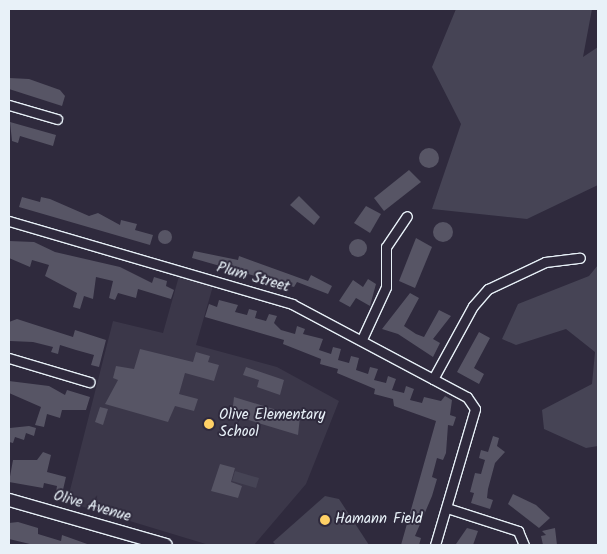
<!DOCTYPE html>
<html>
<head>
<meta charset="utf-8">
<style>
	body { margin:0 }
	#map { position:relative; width:607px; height:554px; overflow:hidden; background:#2f2a3d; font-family:Kalam,sans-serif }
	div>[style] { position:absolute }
	.built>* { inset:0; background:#3b3749 }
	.green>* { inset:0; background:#464455 }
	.building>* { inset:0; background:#575565 }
	.round { border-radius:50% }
	.roads { filter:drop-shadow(1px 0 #e8f1f8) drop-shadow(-1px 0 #e8f1f8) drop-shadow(0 1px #e8f1f8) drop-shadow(0 -1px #e8f1f8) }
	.street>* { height:9px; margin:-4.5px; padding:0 4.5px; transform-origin:4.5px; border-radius:4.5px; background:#2f2a3d }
	.secondary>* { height:12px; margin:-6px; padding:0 6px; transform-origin:6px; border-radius:6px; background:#2f2a3d }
	.dots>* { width:14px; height:14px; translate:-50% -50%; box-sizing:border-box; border:2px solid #2f2a3d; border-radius:50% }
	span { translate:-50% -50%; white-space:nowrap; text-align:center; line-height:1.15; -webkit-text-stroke:4px #2f2a3d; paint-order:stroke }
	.street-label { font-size:15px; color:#e8f1f8 }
	.poi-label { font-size:15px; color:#e8f1f8 }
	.left { translate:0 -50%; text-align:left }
	.frame { position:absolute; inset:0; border:10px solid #e8f1f8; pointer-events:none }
</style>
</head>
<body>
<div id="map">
	<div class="built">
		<div style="clip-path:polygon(179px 276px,213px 286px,196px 345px,277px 367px,339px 401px,306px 484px,254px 545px,209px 545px,67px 502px,113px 321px,163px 333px)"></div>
	</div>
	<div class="green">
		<div style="clip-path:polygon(456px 9px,592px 9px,583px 57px,598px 47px,598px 185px,527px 219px,432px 209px,461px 124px,432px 67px)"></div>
		<div style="clip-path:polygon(598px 265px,598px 446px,586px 448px,544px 429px,542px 410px,592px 384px,595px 352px,566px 329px,516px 345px,502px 339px,518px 304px,589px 276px)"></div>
		<div style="clip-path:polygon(235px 471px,259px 478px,256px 488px,232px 481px)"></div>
		<div style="clip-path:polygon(325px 496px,339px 499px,369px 545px,276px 545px,273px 542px)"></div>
	</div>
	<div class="building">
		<div style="clip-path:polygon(9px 78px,29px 79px,60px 90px,65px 96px,62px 106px,9px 89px)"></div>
		<div style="clip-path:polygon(10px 122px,56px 135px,53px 146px,20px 136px,18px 143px,12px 141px)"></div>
		<div class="round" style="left:419px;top:148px;width:20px;height:20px"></div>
		<div style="clip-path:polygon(409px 170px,421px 182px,384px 211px,374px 198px)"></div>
		<div style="clip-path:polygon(299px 196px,320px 217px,314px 225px,290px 205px)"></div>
		<div style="clip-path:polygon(22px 197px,40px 202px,41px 197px,50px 199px,89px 216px,98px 213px,120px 225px,121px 220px,137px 224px,135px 230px,153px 235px,150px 245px,19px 207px)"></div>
		<div style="clip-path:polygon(366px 206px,381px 214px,370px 233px,354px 223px)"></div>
		<div class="round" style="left:433px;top:222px;width:20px;height:20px"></div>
		<div class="round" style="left:158px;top:230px;width:14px;height:14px"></div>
		<div style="clip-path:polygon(416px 238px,432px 247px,415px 288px,399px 281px)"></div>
		<div class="round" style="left:349px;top:239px;width:18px;height:18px"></div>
		<div style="clip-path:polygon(9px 241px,34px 242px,55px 252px,120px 267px,152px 283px,154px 277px,167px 281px,166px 286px,174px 290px,171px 299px,138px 289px,136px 298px,118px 293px,115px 300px,109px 298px,113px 281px,96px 277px,93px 299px,84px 296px,80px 309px,73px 307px,77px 293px,45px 276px,49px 265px,32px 260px,30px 267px,9px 258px)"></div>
		<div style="clip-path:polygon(194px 251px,238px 260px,239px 256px,308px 281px,311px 275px,332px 286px,328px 294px,297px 282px,294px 287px,192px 258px)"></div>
		<div style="clip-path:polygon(368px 279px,376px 284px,370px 306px,356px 298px,350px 307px,339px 301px,353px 280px,363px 287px)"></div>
		<div style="clip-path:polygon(410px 293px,419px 298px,404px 326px,416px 334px,424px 337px,439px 310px,451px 316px,433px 339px,440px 343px,433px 357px,398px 334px,382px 329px)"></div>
		<div style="clip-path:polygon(219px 300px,238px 305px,235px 312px,247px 315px,249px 309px,257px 311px,255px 318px,266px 321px,269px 314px,277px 316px,274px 323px,281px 330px,295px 334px,297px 326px,305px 329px,303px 334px,323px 339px,319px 350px,331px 354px,333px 347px,341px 349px,338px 360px,349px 363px,351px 356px,359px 358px,356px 370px,368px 374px,370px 367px,378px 369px,374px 380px,386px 383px,388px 376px,396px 379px,392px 390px,404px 393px,406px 386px,414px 389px,410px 400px,422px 403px,424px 397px,441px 401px,445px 396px,452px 400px,450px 415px,456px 417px,453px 426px,448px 425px,446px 453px,443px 460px,437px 458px,432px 477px,437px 479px,432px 496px,415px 536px,421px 538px,419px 545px,401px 545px,436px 421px,394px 406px,393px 399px,374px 394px,375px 389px,337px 373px,338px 369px,320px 364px,321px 359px,283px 344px,284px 340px,205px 317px,209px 304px,217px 307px)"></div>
		<div style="clip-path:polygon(17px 319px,73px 337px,75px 330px,106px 340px,99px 367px,91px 365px,94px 355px,76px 350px,60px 345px,58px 354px,51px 352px,53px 347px,33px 342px,10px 341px,9px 322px)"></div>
		<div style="clip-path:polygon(479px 332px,490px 338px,474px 368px,484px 374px,479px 384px,457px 372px)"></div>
		<div style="clip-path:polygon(140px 349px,193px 362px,196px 352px,210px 356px,208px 362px,219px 365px,214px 381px,185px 373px,179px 394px,198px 399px,194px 411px,175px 406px,168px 422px,105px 404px,118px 380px,113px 378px,116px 366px,134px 369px)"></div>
		<div style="clip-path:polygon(246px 367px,284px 380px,280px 395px,257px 387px,259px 380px,243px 375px)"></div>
		<div style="clip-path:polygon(9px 381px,49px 386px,65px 395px,67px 390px,90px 397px,86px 410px,62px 410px,60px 418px,47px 414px,44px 427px,35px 425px,41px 407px,9px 393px)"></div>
		<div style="clip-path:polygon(234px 397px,300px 417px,298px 435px,232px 415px)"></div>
		<div style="clip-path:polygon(100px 407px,108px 409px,103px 425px,95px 422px)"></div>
		<div style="clip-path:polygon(29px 426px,36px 428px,34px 436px,26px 433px,24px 440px,15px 437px,13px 443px,9px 442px,10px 428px)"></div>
		<div style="clip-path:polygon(493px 436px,499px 438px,497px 446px,505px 452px,495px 463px,488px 489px,487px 498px,493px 500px,490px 509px,471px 503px,474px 493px,470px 492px,475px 473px,481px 474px,485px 460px,479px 458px,481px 450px,488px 452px)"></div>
		<div style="clip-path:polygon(43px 452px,51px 455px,47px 472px,66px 477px,62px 494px,56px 492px,57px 486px,44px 483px,43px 488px,9px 482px,13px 460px,37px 460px)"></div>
		<div style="clip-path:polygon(220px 464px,235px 468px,231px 482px,242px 486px,238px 498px,211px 491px)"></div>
		<div style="clip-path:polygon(513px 494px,536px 505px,550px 518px,539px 528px,508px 504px)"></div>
		<div style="clip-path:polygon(18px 522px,38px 528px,38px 534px,61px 541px,62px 535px,90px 545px,34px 545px,9px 539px,9px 523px)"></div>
		<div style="clip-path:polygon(467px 528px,478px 531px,473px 545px,456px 544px)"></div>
		<div style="clip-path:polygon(555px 528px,557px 545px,543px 545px,541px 536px,546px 535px,542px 531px)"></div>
	</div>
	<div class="roads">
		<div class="street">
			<div style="left:9px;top:105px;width:50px;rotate:16.3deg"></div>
			<div style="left:9px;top:221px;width:295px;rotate:16.3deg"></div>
			<div style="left:292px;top:304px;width:198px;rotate:28deg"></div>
			<div style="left:467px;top:397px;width:14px;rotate:56deg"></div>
			<div style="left:475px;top:409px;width:142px;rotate:106.4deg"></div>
			<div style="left:362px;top:339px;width:57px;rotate:-65.2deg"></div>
			<div style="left:386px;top:287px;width:40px;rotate:-90deg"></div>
			<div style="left:386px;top:247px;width:37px;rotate:-56deg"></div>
			<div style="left:9px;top:358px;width:84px;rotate:16.7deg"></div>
			<div style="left:433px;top:379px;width:83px;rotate:-61.3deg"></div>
			<div style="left:473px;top:306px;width:23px;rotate:-49deg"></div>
			<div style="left:488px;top:289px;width:63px;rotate:-25.3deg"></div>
			<div style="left:545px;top:262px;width:35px;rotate:-7deg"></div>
			<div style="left:447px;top:508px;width:75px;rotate:17.9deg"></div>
			<div style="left:518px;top:531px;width:15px;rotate:67deg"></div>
		</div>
		<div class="secondary">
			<div style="left:9px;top:500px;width:163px;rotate:16deg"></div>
		</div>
	</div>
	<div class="dots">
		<div style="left:209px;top:424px;background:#ffd166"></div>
		<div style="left:325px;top:520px;background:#ffd166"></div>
	</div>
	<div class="street-label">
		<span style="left:253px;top:278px;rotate:16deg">Plum Street</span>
		<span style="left:92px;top:507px;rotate:16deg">Olive Avenue</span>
	</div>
	<div class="poi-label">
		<span class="left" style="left:219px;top:424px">Olive Elementary<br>School</span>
		<span class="left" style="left:335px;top:520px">Hamann Field</span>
	</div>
	<div class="frame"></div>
</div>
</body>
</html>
